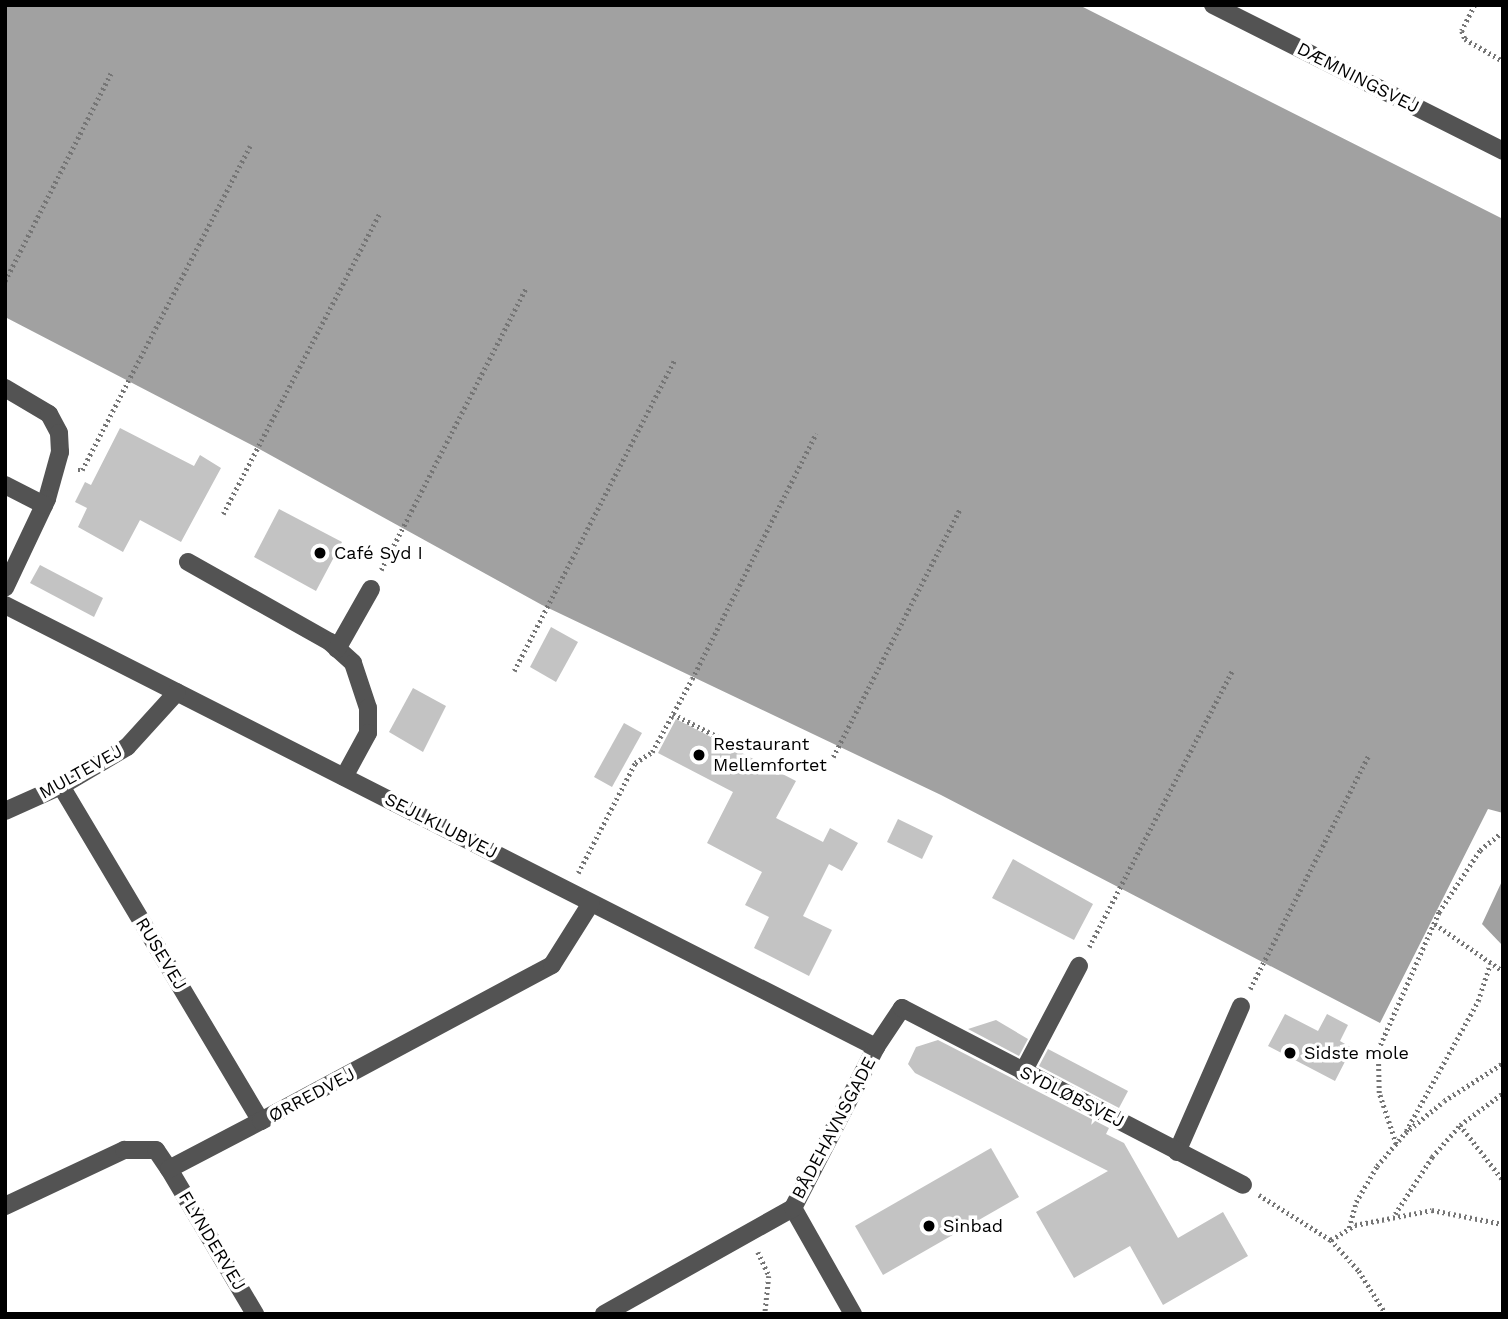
<!DOCTYPE html>
<html>
<head>
<meta charset="utf-8">
<style>
	body { margin:0 }
	#map { position:relative; width:1508px; height:1319px; overflow:hidden; background:#fff; font-family:"Work Sans",sans-serif }
	div>[style] { position:absolute }
	.water>* { inset:0; background:#a1a1a1 }
	.building>* { inset:0; background:#c3c3c3 }
	.path>* { height:4.5px; margin-top:-2.25px; transform-origin:0; background:repeating-linear-gradient(90deg,#757575 0 2px,transparent 0 5.5px) }
	.minor>* { height:18px; margin:-9px; padding:0 9px; transform-origin:9px; border-radius:9px; background:#535353 }
	.dots>* { width:19px; height:19px; translate:-50% -50%; box-sizing:border-box; border:4px solid #fff; border-radius:50% }
	span { translate:-50% -50%; white-space:nowrap; text-align:center; line-height:1.15; -webkit-text-stroke:7px #fff; paint-order:stroke }
	.street-label { font-size:18px; color:#000 }
	.poi-label { font-size:18px; color:#000 }
	.left { translate:0 -50%; text-align:left }
	.frame { position:absolute; inset:0; border:7px solid #000; pointer-events:none }
</style>
</head>
<body>
<div id="map">
	<div class="water">
		<div style="clip-path:polygon(5px 5px,1079px 5px,1503px 219px,1503px 813px,1488px 809px,1380px 1023px,941px 795px,542px 605px,263px 451px,5px 317px)"></div>
		<div style="clip-path:polygon(1503px 879px,1503px 946px,1482px 924px)"></div>
	</div>
	<div class="building">
		<div style="clip-path:polygon(120px 428px,194px 466px,200px 455px,221px 468px,181px 542px,140px 520px,123px 552px,78px 527px,87px 508px,75px 502px,85px 482px,91px 485px)"></div>
		<div style="clip-path:polygon(279px 509px,342px 542px,316px 591px,254px 557px)"></div>
		<div style="clip-path:polygon(40px 565px,103px 598px,94px 617px,30px 583px)"></div>
		<div style="clip-path:polygon(551px 627px,578px 642px,556px 682px,530px 667px)"></div>
		<div style="clip-path:polygon(413px 688px,446px 706px,423px 752px,389px 732px)"></div>
		<div style="clip-path:polygon(676px 719px,796px 781px,776px 818px,823px 842px,830px 828px,858px 843px,842px 871px,829px 864px,803px 916px,832px 930px,809px 976px,754px 948px,769px 917px,745px 905px,762px 872px,707px 843px,733px 792px,658px 753px)"></div>
		<div style="clip-path:polygon(624px 723px,642px 733px,612px 787px,594px 777px)"></div>
		<div style="clip-path:polygon(898px 819px,933px 836px,922px 859px,887px 842px)"></div>
		<div style="clip-path:polygon(1013px 859px,1093px 904px,1074px 940px,992px 898px)"></div>
		<div style="clip-path:polygon(1285px 1014px,1318px 1031px,1327px 1014px,1348px 1025px,1340px 1041px,1352px 1048px,1335px 1081px,1268px 1046px)"></div>
		<div style="clip-path:polygon(996px 1020px,1028px 1039px,1019px 1056px,968px 1029px)"></div>
		<div style="clip-path:polygon(938px 1040px,1109px 1128px,1106px 1134px,1124px 1143px,1178px 1238px,1223px 1212px,1248px 1256px,1163px 1305px,1130px 1246px,1074px 1278px,1036px 1212px,1108px 1171px,915px 1073px,908px 1064px,916px 1047px)"></div>
		<div style="clip-path:polygon(1048px 1049px,1128px 1091px,1119px 1108px,1039px 1066px)"></div>
		<div style="clip-path:polygon(991px 1148px,1019px 1197px,883px 1275px,855px 1226px)"></div>
	</div>
	<div class="path">
		<div style="left:1475px;top:5px;width:29px;rotate:117deg"></div>
		<div style="left:1462px;top:31px;width:9px;rotate:69deg"></div>
		<div style="left:1465px;top:39px;width:44px;rotate:30.1deg"></div>
		<div style="left:5px;top:281px;width:233px;rotate:-63deg"></div>
		<div style="left:78px;top:470px;width:4px"></div>
		<div style="left:82px;top:470px;width:365px;rotate:-62.6deg"></div>
		<div style="left:223px;top:514px;width:340px;rotate:-62.5deg"></div>
		<div style="left:381px;top:570px;width:317px;rotate:-62.8deg"></div>
		<div style="left:514px;top:671px;width:351px;rotate:-62.7deg"></div>
		<div style="left:673px;top:714px;width:71px;rotate:26.9deg"></div>
		<div style="left:833px;top:757px;width:279px;rotate:-62.9deg"></div>
		<div style="left:578px;top:873px;width:124px;rotate:-62.6deg"></div>
		<div style="left:635px;top:763px;width:20px;rotate:-33deg"></div>
		<div style="left:652px;top:752px;width:83px;rotate:-61.3deg"></div>
		<div style="left:692px;top:679px;width:275px;rotate:-63.2deg"></div>
		<div style="left:1435px;top:924px;width:83px;rotate:34.7deg"></div>
		<div style="left:1089px;top:947px;width:311px;rotate:-62.6deg"></div>
		<div style="left:1250px;top:989px;width:261px;rotate:-63.1deg"></div>
		<div style="left:1460px;top:1125px;width:70px;rotate:52deg"></div>
		<div style="left:1406px;top:1131px;width:149px;rotate:-61deg"></div>
		<div style="left:1478px;top:1001px;width:39px;rotate:-72deg"></div>
		<div style="left:1396px;top:1144px;width:54px;rotate:-108.4deg"></div>
		<div style="left:1379px;top:1093px;width:43px;rotate:-91.3deg"></div>
		<div style="left:1378px;top:1050px;width:151px;rotate:-66.2deg"></div>
		<div style="left:1439px;top:912px;width:74px;rotate:-56.5deg"></div>
		<div style="left:1480px;top:850px;width:27px;rotate:-39deg"></div>
		<div style="left:1259px;top:1195px;width:85px;rotate:32deg"></div>
		<div style="left:1331px;top:1240px;width:42px;rotate:47.9deg"></div>
		<div style="left:1359px;top:1271px;width:51px;rotate:57.9deg"></div>
		<div style="left:1395px;top:1214px;width:68px;rotate:-57deg"></div>
		<div style="left:1432px;top:1157px;width:43px;rotate:-48.8deg"></div>
		<div style="left:1460px;top:1125px;width:54px;rotate:-36.7deg"></div>
		<div style="left:1349px;top:1228px;width:27px;rotate:-75deg"></div>
		<div style="left:1356px;top:1202px;width:42px;rotate:-59.7deg"></div>
		<div style="left:1377px;top:1166px;width:43px;rotate:-49.7deg"></div>
		<div style="left:1405px;top:1133px;width:50px;rotate:-39.4deg"></div>
		<div style="left:1444px;top:1101px;width:70px;rotate:-32.8deg"></div>
		<div style="left:1331px;top:1240px;width:28px;rotate:-32deg"></div>
		<div style="left:1355px;top:1225px;width:78px;rotate:-11deg"></div>
		<div style="left:1432px;top:1210px;width:72px;rotate:11.2deg"></div>
		<div style="left:758px;top:1252px;width:26px;rotate:65deg"></div>
		<div style="left:769px;top:1276px;width:38px;rotate:96deg"></div>
	</div>
	<div class="minor">
		<div style="left:1213px;top:5px;width:325px;rotate:26.7deg"></div>
		<div style="left:5px;top:388px;width:51px;rotate:30.6deg"></div>
		<div style="left:49px;top:414px;width:21px;rotate:62deg"></div>
		<div style="left:59px;top:433px;width:19px;rotate:87deg"></div>
		<div style="left:60px;top:452px;width:49px;rotate:105.5deg"></div>
		<div style="left:47px;top:499px;width:98px;rotate:115.3deg"></div>
		<div style="left:5px;top:485px;width:44px;rotate:27.1deg"></div>
		<div style="left:188px;top:562px;width:163px;rotate:29.4deg"></div>
		<div style="left:330px;top:642px;width:31px;rotate:42deg"></div>
		<div style="left:353px;top:663px;width:47px;rotate:71.6deg"></div>
		<div style="left:368px;top:708px;width:25px;rotate:90deg"></div>
		<div style="left:368px;top:733px;width:50px;rotate:118.6deg"></div>
		<div style="left:5px;top:605px;width:977px;rotate:26.91deg"></div>
		<div style="left:337px;top:649px;width:69px;rotate:-60.5deg"></div>
		<div style="left:61px;top:786px;width:390px;rotate:59.2deg"></div>
		<div style="left:5px;top:811px;width:61px;rotate:-24.1deg"></div>
		<div style="left:61px;top:786px;width:77px;rotate:-30.6deg"></div>
		<div style="left:127px;top:747px;width:74px;rotate:-47.7deg"></div>
		<div style="left:1023px;top:1072px;width:120px;rotate:-62.2deg"></div>
		<div style="left:1177px;top:1152px;width:159px;rotate:-66.3deg"></div>
		<div style="left:169px;top:1169px;width:169px;rotate:59.3deg"></div>
		<div style="left:5px;top:1206px;width:132px;rotate:-25.2deg"></div>
		<div style="left:124px;top:1150px;width:32px"></div>
		<div style="left:156px;top:1150px;width:23px;rotate:56deg"></div>
		<div style="left:169px;top:1169px;width:104px;rotate:-27.6deg"></div>
		<div style="left:261px;top:1121px;width:330px;rotate:-28.2deg"></div>
		<div style="left:552px;top:965px;width:73px;rotate:-57.8deg"></div>
		<div style="left:793px;top:1208px;width:122px;rotate:60.5deg"></div>
		<div style="left:604px;top:1314px;width:217px;rotate:-29.3deg"></div>
		<div style="left:793px;top:1208px;width:181px;rotate:-62.7deg"></div>
		<div style="left:876px;top:1047px;width:47px;rotate:-56.3deg"></div>
		<div style="left:902px;top:1008px;width:384px;rotate:27.4deg"></div>
	</div>
	<div class="dots">
		<div style="left:320px;top:553px;background:#000"></div>
		<div style="left:699px;top:755px;background:#000"></div>
		<div style="left:1290px;top:1053px;background:#000"></div>
		<div style="left:929px;top:1226px;background:#000"></div>
	</div>
	<div class="street-label">
		<span style="left:1358px;top:78px;rotate:27deg">DÆMNINGSVEJ</span>
		<span style="left:81px;top:772px;rotate:-29deg">MULTEVEJ</span>
		<span style="left:441px;top:826px;rotate:27deg">SEJLKLUBVEJ</span>
		<span style="left:161px;top:954px;rotate:59deg">RUSEVEJ</span>
		<span style="left:312px;top:1095px;rotate:-28deg">ØRREDVEJ</span>
		<span style="left:1072px;top:1097px;rotate:27deg">SYDLØBSVEJ</span>
		<span style="left:834px;top:1128px;rotate:-62deg">BÅDEHAVNSGADE</span>
		<span style="left:212px;top:1241px;rotate:59deg">FLYNDERVEJ</span>
	</div>
	<div class="poi-label">
		<span class="left" style="left:334px;top:553px">Café Syd I</span>
		<span class="left" style="left:713px;top:755px">Restaurant<br>Mellemfortet</span>
		<span class="left" style="left:1304px;top:1053px">Sidste mole</span>
		<span class="left" style="left:943px;top:1226px">Sinbad</span>
	</div>
	<div class="frame"></div>
</div>
</body>
</html>
